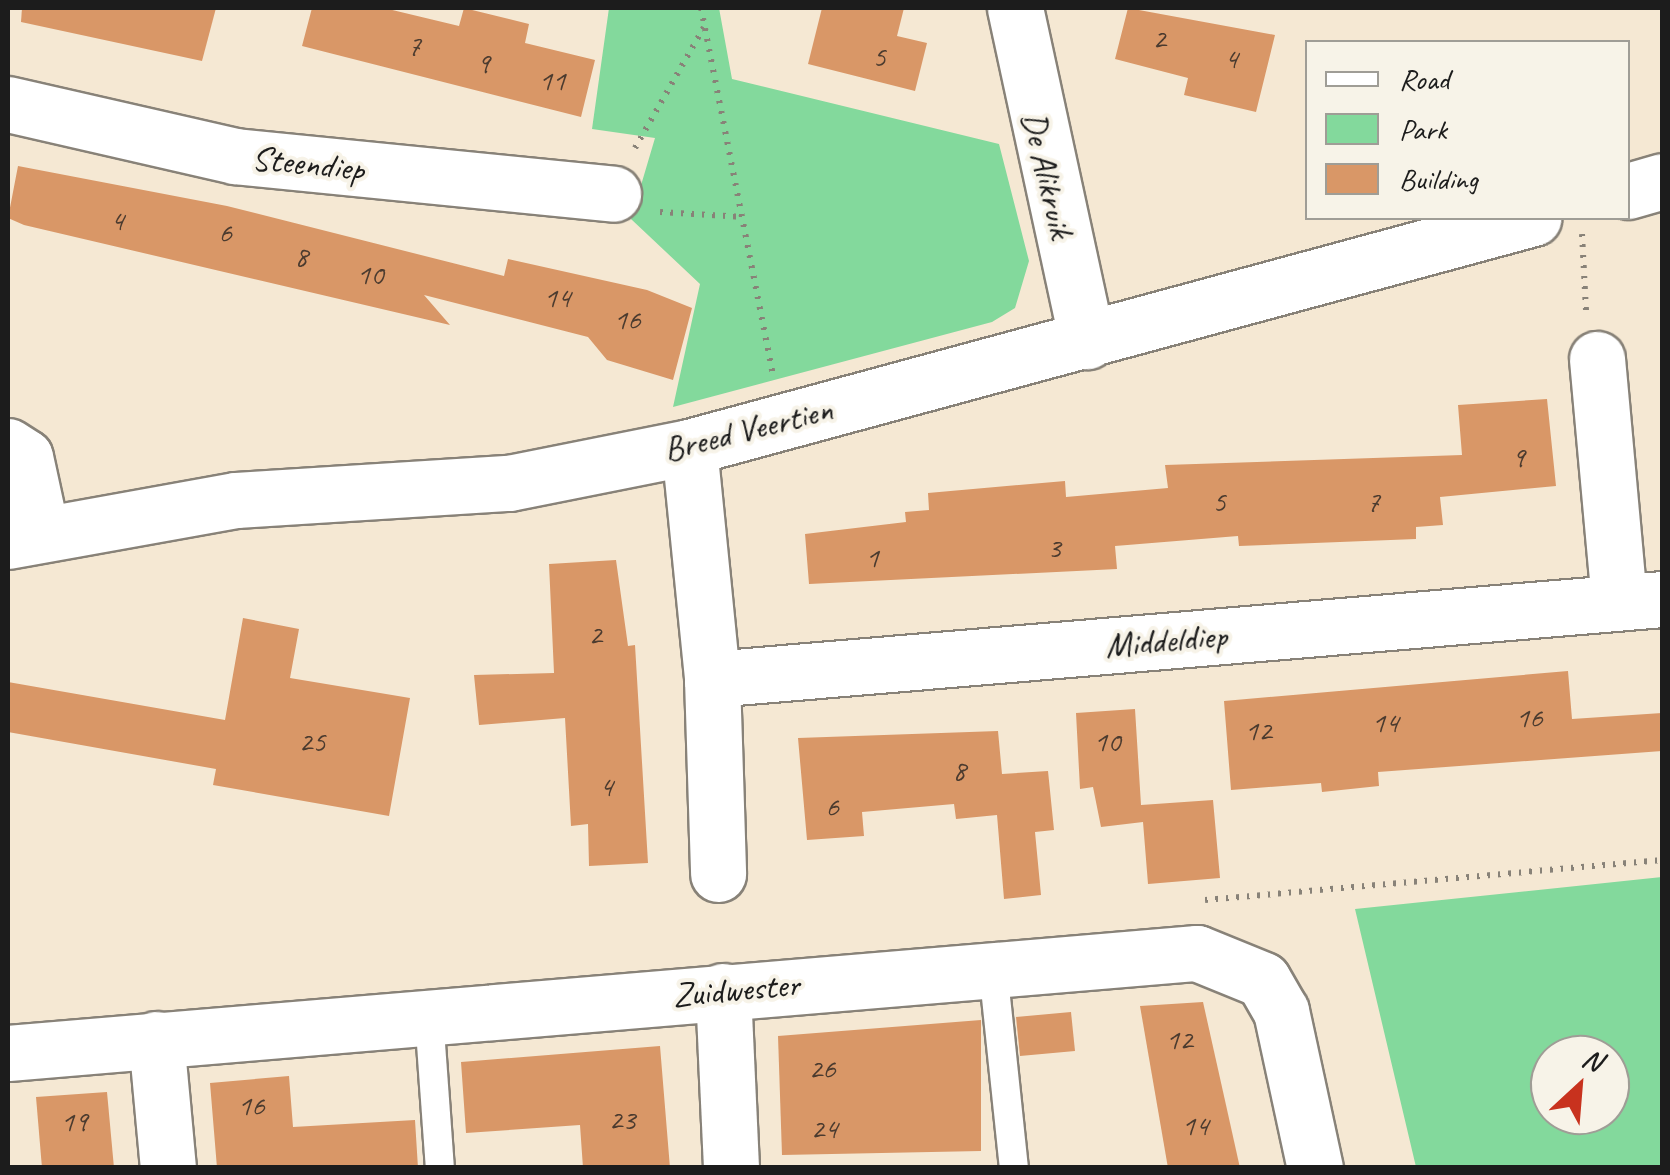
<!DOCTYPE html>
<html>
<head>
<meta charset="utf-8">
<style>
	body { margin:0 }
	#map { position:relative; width:1670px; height:1175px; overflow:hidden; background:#f5e8d3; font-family:Caveat,sans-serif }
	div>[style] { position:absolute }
	.green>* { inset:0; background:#83d99c }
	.building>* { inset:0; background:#d99767 }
	.path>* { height:6px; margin-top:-3px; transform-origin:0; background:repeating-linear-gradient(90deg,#888278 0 2.5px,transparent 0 10.5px) }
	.roads { filter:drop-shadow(2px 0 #888278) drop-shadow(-2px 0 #888278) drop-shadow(0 2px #888278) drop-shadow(0 -2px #888278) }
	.service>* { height:28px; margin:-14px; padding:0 14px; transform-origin:14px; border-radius:14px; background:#fff }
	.minor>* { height:55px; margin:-27.5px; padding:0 27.5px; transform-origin:27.5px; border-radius:27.5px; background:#fff }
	span { translate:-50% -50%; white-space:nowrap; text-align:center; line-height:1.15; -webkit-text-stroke:8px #f7f3e8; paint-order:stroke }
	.number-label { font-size:30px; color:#4b3b2f }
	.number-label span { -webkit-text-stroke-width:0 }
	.street-label { font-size:35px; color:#1c1c1c }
	.frame { position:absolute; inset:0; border:10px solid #1c1c1c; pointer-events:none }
	.legend { position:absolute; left:1305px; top:40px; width:325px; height:180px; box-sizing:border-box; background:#f7f3e8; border:2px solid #9f9d96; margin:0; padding:12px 18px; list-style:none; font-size:30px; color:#1c1c1c }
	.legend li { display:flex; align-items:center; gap:20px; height:50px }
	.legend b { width:50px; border:2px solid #9f9d96 }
	.north { position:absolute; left:1530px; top:1035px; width:100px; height:100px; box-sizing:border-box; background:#f7f3e8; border:2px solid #9f9d96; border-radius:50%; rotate:26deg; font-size:28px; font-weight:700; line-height:40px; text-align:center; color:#1c1c1c }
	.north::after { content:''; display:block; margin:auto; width:35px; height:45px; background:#c8321e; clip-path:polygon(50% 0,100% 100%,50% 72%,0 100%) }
</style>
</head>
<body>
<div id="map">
	<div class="green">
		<div style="clip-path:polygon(609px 8px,719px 8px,732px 79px,999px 144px,1029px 261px,1015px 308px,992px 322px,673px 407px,700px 284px,631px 219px,655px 138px,592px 129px)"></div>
		<div style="clip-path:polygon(evenodd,1662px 877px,1662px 1167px,1416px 1167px,1355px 909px,1662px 877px,1550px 1055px,1610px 1055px,1610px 1115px,1550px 1115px,1550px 1055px)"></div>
	</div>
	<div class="building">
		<div style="clip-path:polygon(22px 8px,216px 8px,202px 61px,21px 22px)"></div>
		<div style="clip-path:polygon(312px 8px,384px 8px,459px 26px,464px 8px,529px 24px,525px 43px,595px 60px,581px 117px,302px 46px)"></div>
		<div style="clip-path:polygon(822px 8px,904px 8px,897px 36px,927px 43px,915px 91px,808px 64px)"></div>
		<div style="clip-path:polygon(1128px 8px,1275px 35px,1256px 112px,1184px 95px,1188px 78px,1115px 59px)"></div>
		<div style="clip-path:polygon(18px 166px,227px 206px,504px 276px,508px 259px,647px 290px,692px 308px,673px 380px,607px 360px,588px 337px,424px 295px,450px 325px,24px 225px,8px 218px)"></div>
		<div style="clip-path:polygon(1547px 399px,1556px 486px,1440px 497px,1443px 525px,1416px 527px,1416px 539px,1239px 546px,1238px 536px,1115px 546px,1117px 569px,809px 584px,805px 534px,906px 522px,905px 512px,929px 510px,928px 493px,1065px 481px,1066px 497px,1168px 488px,1165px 465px,1462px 455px,1458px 405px)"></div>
		<div style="clip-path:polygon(616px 560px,628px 646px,635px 645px,648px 863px,589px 866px,588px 824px,571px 826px,565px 718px,479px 725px,474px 675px,554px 673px,549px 564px)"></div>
		<div style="clip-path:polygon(243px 618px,299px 629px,290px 678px,410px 698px,389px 816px,213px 785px,216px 769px,8px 732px,8px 682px,225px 720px)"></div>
		<div style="clip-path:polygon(1568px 671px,1572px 719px,1662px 713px,1662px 751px,1378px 772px,1379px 786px,1322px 792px,1321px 783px,1231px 790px,1224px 701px)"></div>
		<div style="clip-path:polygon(1135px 709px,1141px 805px,1213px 800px,1220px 878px,1148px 884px,1143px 822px,1101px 827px,1093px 787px,1080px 789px,1076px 713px)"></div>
		<div style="clip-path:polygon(998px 731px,1002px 774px,1048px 771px,1054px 830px,1035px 832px,1041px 895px,1004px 899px,997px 815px,956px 819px,954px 804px,862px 812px,864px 836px,807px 840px,798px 738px)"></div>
		<div style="clip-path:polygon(1203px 1002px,1226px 1105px,1240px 1168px,1168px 1168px,1140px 1006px)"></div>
		<div style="clip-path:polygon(1071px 1012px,1075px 1051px,1020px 1056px,1016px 1017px)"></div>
		<div style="clip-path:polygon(981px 1020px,981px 1151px,782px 1155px,778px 1036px)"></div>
		<div style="clip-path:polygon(660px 1046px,670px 1168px,583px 1168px,580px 1125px,466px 1133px,461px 1062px)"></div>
		<div style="clip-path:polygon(289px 1076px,293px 1127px,415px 1120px,418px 1168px,217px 1168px,210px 1083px)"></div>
		<div style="clip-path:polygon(107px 1092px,114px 1168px,42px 1168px,36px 1097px)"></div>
	</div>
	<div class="path">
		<div style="left:701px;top:8px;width:373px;rotate:78.9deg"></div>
		<div style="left:635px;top:148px;width:139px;rotate:-60.3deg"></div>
		<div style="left:660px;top:212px;width:84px;rotate:3.4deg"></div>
		<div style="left:1582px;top:234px;width:77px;rotate:87deg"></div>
		<div style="left:1205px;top:900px;width:459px;rotate:-5deg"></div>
	</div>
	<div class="roads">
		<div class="service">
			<div style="left:993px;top:969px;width:200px;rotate:84deg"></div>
			<div style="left:429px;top:1016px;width:152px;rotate:85.9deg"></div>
		</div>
		<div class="minor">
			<div style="left:1015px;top:8px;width:341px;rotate:77.8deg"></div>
			<div style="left:8px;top:104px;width:233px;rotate:12.9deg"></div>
			<div style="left:235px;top:156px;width:380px;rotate:5.7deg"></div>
			<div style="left:1628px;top:191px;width:35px;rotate:-16deg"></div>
			<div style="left:1597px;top:359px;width:244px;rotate:84.8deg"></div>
			<div style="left:8px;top:446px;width:20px;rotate:33deg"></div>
			<div style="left:25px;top:457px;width:76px;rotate:77.8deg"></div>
			<div style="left:689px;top:447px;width:233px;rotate:84.3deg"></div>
			<div style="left:712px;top:679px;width:195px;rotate:88.2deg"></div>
			<div style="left:8px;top:541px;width:232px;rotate:-10.2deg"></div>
			<div style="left:236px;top:500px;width:274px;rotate:-3.6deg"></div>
			<div style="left:509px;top:483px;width:184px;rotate:-11.3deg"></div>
			<div style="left:689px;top:447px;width:875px;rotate:-15.18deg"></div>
			<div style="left:712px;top:679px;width:953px;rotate:-4.81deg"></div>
			<div style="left:723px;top:991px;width:177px;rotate:87.4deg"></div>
			<div style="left:156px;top:1039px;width:130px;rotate:84.7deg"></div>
			<div style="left:8px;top:1053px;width:1193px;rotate:-4.81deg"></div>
			<div style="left:1197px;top:953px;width:71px;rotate:22.2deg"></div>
			<div style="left:1263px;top:980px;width:36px;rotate:60deg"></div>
			<div style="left:1281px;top:1011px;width:161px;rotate:77.8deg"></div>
		</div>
	</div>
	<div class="number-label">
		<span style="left:1159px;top:38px">2</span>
		<span style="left:414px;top:45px">7</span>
		<span style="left:879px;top:56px">5</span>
		<span style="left:1231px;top:58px">4</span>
		<span style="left:483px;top:63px">9</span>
		<span style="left:552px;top:80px">11</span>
		<span style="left:117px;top:220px">4</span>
		<span style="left:225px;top:232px">6</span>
		<span style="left:301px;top:256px">8</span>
		<span style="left:370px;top:274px">10</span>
		<span style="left:557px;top:297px">14</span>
		<span style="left:627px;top:319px">16</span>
		<span style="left:1518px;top:457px">9</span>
		<span style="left:1219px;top:501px">5</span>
		<span style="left:1373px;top:501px">7</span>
		<span style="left:1054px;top:547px">3</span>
		<span style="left:872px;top:557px">1</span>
		<span style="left:595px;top:634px">2</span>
		<span style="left:1529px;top:717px">16</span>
		<span style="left:1385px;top:722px">14</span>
		<span style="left:1258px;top:730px">12</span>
		<span style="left:312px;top:741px">25</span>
		<span style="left:1107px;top:741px">10</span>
		<span style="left:959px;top:770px">8</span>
		<span style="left:606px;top:786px">4</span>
		<span style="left:832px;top:806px">6</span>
		<span style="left:1179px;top:1039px">12</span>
		<span style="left:822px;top:1068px">26</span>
		<span style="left:251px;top:1105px">16</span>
		<span style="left:622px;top:1119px">23</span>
		<span style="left:74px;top:1121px">19</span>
		<span style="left:1195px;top:1125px">14</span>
		<span style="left:824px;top:1128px">24</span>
	</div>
	<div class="street-label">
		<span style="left:308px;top:164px;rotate:6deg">Steendiep</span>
		<span style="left:1047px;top:175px;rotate:77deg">De Alikruik</span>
		<span style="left:748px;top:430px;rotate:-14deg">Breed Veertien</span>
		<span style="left:1166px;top:641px;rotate:-5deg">Middeldiep</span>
		<span style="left:736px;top:990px;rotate:-5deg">Zuidwester</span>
	</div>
	<div class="frame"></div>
	<ul class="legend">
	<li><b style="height:12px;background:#fff"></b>Road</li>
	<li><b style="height:28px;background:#83d99c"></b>Park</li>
	<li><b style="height:28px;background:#d99767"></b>Building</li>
	</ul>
	<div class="north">N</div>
</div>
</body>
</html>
